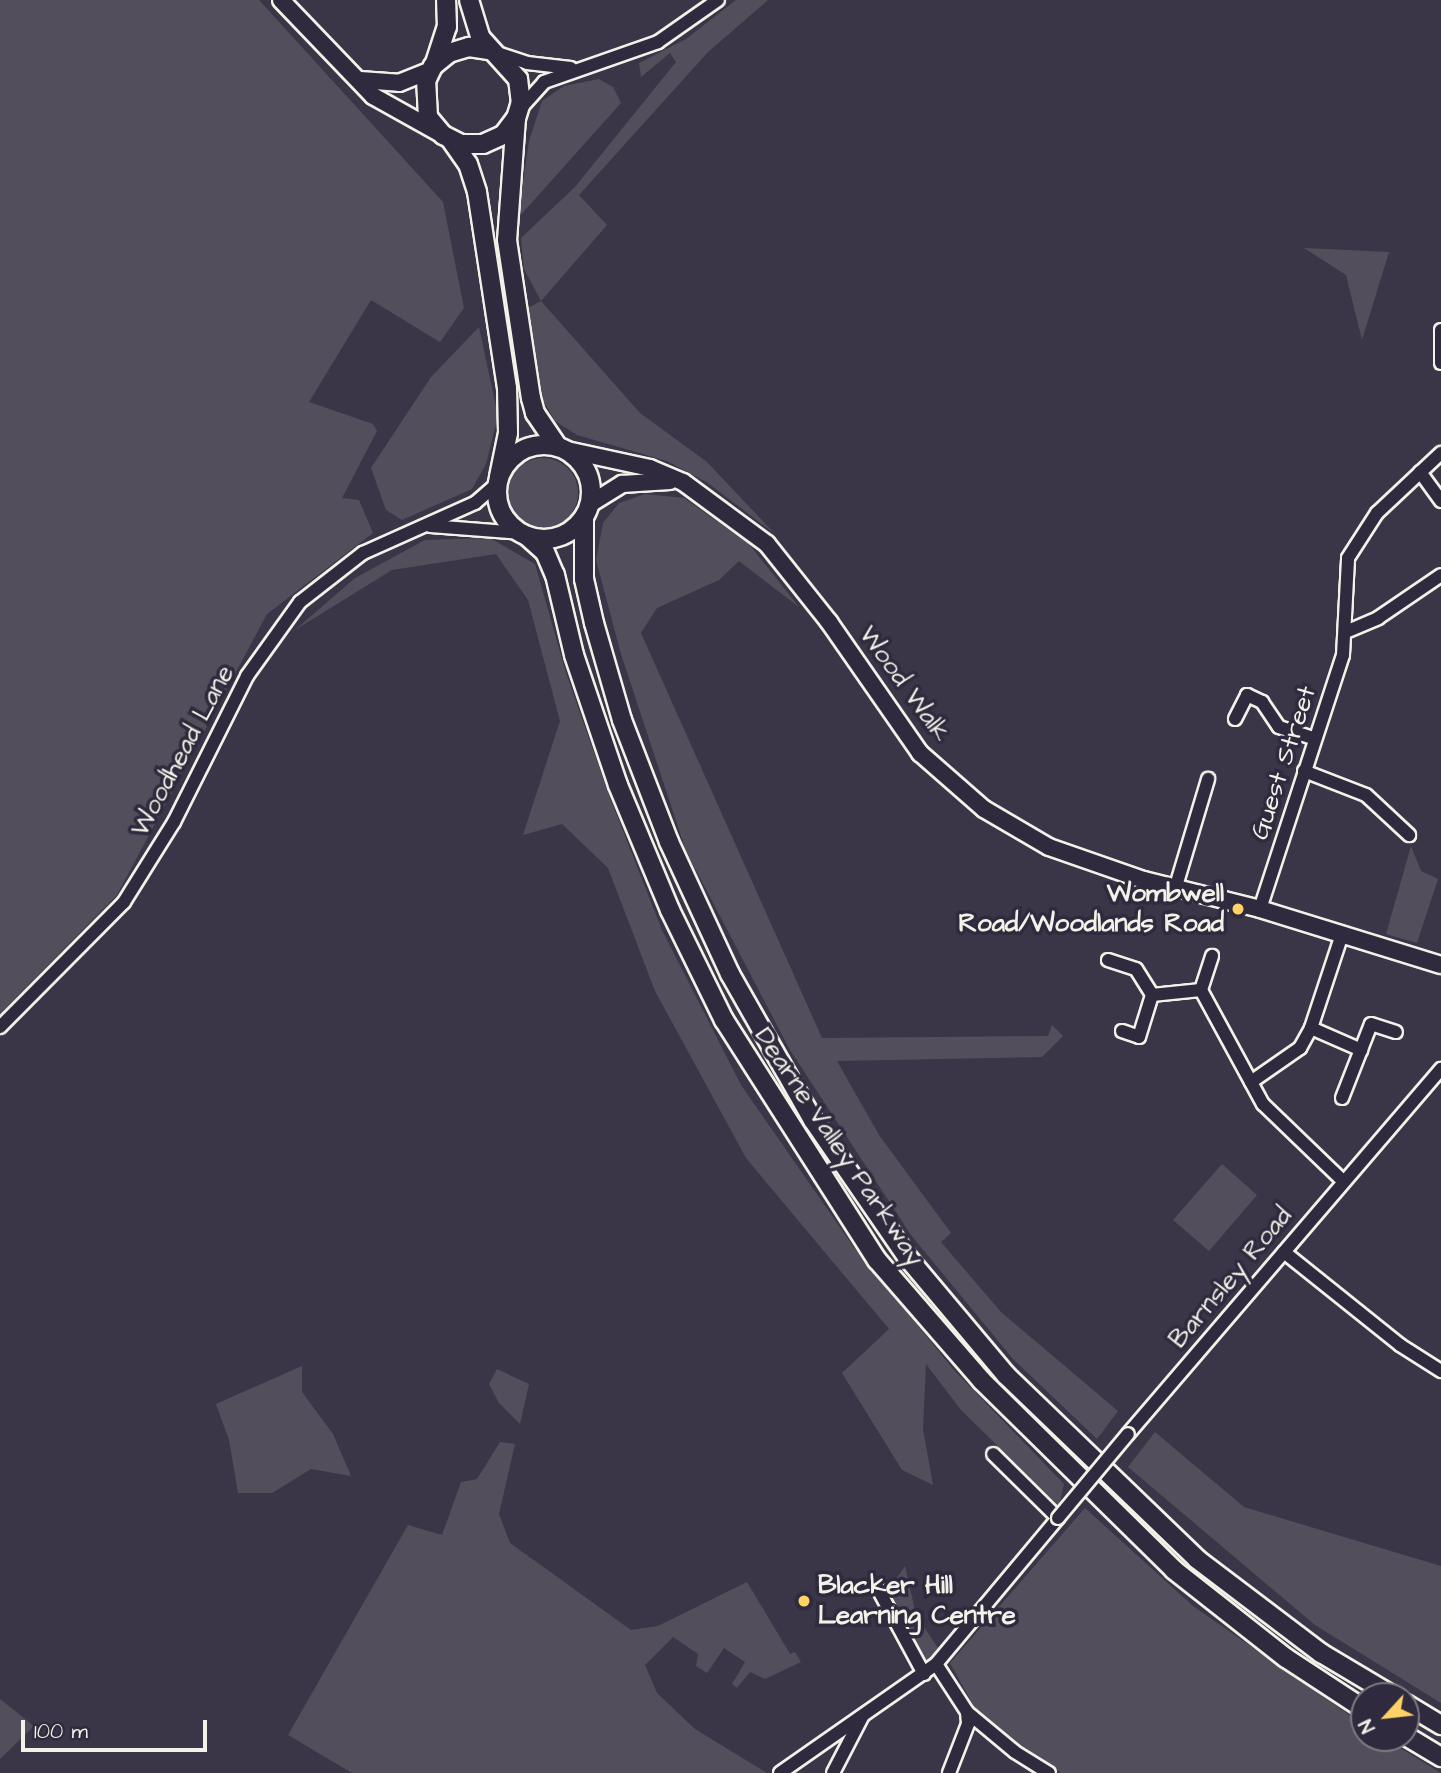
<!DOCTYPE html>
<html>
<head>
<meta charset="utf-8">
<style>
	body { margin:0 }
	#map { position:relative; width:1441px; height:1773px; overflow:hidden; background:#3b3647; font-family:"Architects Daughter",sans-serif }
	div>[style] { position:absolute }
	.green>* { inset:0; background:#534e5c }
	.round { border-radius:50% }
	.roads { filter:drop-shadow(2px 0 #f4f1e8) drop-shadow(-2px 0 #f4f1e8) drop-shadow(0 2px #f4f1e8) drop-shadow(0 -2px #f4f1e8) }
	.minor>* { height:12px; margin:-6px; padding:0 6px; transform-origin:6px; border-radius:6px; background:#2f2a3d }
	.major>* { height:16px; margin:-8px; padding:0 8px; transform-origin:8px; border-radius:8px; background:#2f2a3d }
	.highway>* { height:18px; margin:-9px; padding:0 9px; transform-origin:9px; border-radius:9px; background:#2f2a3d }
	.highway>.ring { margin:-9px; padding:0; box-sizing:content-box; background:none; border:18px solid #2f2a3d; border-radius:50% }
	.bridges { filter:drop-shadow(2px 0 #f4f1e8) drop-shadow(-2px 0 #f4f1e8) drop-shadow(0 2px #f4f1e8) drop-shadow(0 -2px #f4f1e8) }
	.minor-bridge>* { height:12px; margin:-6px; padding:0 6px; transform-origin:6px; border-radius:6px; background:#2f2a3d }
	.dots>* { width:19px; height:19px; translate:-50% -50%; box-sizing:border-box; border:4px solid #2f2a3d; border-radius:50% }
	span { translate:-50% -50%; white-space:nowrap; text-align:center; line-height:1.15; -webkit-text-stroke:7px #2f2a3d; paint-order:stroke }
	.street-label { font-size:26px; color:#f4f1e8 }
	.poi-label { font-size:26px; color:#f4f1e8; font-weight:700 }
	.right { translate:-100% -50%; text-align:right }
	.left { translate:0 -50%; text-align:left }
	.north { position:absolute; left:1350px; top:1682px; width:70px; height:70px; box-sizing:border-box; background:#2f2a3d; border:2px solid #7e7a81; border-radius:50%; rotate:243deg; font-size:19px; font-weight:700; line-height:28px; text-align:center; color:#f4f1e8 }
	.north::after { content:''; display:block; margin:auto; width:24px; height:32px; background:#ffd166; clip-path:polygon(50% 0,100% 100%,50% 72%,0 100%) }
	.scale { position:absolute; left:21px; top:1720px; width:186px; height:32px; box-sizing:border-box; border:4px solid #f4f1e8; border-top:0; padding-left:9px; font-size:21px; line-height:24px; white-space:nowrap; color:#f4f1e8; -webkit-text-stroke:5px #2f2a3d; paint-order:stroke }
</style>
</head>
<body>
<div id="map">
	<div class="green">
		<div style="clip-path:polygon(0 0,259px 0,443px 202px,464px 308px,440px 342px,371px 300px,309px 402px,373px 424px,377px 431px,342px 498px,359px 500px,373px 533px,267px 614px,117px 895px,0 1014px)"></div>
		<div style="clip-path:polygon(736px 0,768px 0,708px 52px,579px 195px,607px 225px,541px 301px,640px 413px,707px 462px,775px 534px,708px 483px,667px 461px,577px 435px,555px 421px,543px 400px,528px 308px,541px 301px,524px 269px,521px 238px,575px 187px,676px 62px,670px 53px,641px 77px,639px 63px,686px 39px)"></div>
		<div style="clip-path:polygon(599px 79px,613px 87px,621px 103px,518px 218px,529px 141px,542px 101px,564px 86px)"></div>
		<div style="clip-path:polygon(1304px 248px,1389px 252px,1362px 340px,1346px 275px)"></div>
		<div style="clip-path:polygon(479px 327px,498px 416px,486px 464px,472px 489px,402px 520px,386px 510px,371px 468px,431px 377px)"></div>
		<div class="round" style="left:508px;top:458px;width:70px;height:70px"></div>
		<div style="clip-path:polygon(645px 494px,684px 498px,749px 544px,799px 607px,739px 561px,719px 580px,657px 608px,641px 633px,822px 1038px,1048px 1036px,1052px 1025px,1063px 1036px,1042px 1057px,837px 1061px,879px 1135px,951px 1233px,941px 1242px,1001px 1312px,1118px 1411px,1097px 1439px,1013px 1359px,911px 1235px,790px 1050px,686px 851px,621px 654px,596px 560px,603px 523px,619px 503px)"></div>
		<div style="clip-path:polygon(490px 538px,535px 564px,566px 673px,610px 798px,662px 930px,741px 1085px,853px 1246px,953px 1369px,1064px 1484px,1059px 1506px,961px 1410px,926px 1364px,923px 1429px,933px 1485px,902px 1470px,842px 1373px,889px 1329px,746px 1158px,655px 991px,608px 868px,562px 824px,523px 835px,560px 721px,528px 600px,496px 554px,392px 570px,295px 630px,355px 578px,425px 540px)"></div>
		<div style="clip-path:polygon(1411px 846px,1421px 871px,1438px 879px,1417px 943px,1386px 934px)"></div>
		<div style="clip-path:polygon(1222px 1164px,1257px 1195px,1209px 1251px,1173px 1220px)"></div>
		<div style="clip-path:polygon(302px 1366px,302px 1392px,333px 1434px,351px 1476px,311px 1469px,272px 1493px,238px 1493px,229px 1440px,216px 1404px)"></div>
		<div style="clip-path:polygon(497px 1369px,529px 1384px,520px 1424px,499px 1403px,489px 1384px)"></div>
		<div style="clip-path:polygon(1155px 1432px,1244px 1507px,1441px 1566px,1441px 1703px,1315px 1625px,1128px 1467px)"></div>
		<div style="clip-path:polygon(500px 1442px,515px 1444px,499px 1514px,510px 1543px,631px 1630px,658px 1626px,747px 1582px,790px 1654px,795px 1652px,801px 1662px,765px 1679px,750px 1672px,737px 1688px,732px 1684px,745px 1662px,724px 1648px,707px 1673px,696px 1666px,698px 1654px,673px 1637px,645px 1665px,657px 1693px,695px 1729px,767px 1773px,352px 1773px,288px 1735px,408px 1525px,442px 1535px,461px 1482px,477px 1479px)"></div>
		<div style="clip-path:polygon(1085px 1508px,1193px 1606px,1364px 1725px,1364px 1738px,1384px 1738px,1441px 1773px,1061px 1773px,1020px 1748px,975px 1708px,950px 1663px)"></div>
		<div style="clip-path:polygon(905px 1566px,916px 1615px,940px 1651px,925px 1661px,886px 1594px)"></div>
		<div style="clip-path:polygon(0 1699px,34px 1726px,0 1759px)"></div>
	</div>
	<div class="roads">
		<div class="minor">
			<div style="left:497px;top:53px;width:32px;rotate:18deg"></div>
			<div style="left:527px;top:63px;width:44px;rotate:6.5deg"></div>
			<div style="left:520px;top:109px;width:36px;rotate:-48deg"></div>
			<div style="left:544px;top:82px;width:121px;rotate:-19.3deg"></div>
			<div style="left:658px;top:42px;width:73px;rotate:-35deg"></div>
			<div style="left:1441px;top:330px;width:33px;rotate:90deg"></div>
			<div style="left:1420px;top:472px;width:36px;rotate:54deg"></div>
			<div style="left:430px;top:526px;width:90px;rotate:4.4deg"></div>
			<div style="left:1348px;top:631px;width:33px;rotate:-23deg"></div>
			<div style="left:1378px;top:618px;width:76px;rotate:-34.3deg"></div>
			<div style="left:1235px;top:719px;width:27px;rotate:-63deg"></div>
			<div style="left:1247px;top:695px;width:17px;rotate:25deg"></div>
			<div style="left:1262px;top:702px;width:30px;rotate:56deg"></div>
			<div style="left:1279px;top:727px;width:38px;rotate:18deg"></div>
			<div style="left:1304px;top:771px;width:66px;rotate:21.2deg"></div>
			<div style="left:1366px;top:795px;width:59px;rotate:42.9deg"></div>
			<div style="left:1176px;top:886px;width:112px;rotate:-73.3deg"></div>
			<div style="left:1260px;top:909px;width:267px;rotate:-71.9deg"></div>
			<div style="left:1343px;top:655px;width:97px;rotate:-87deg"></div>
			<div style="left:1348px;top:558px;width:54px;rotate:-57.2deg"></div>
			<div style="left:1377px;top:513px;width:88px;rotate:-43.2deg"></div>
			<div style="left:1108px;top:960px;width:29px;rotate:18deg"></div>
			<div style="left:1136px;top:969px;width:31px;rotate:58deg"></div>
			<div style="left:1152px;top:995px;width:49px;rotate:-5.8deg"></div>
			<div style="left:1201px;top:990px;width:130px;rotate:61.5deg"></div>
			<div style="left:1263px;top:1104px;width:111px;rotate:43.9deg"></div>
			<div style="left:1201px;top:990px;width:36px;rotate:-72deg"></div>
			<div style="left:0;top:1027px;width:176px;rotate:-45.2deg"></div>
			<div style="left:124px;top:902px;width:94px;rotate:-58deg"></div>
			<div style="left:174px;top:822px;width:163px;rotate:-63.4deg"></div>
			<div style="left:247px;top:676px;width:91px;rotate:-54.4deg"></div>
			<div style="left:300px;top:602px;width:80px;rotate:-37.9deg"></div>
			<div style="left:363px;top:553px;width:123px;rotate:-24.1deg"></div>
			<div style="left:475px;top:503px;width:30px;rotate:-41deg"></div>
			<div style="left:1311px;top:1028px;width:55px;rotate:23.7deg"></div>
			<div style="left:1122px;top:1031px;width:18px;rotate:19deg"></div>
			<div style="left:1139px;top:1037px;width:44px;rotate:-72.8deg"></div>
			<div style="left:1251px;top:1082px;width:60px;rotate:-34.8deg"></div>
			<div style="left:1300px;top:1048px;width:23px;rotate:-61deg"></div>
			<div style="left:1311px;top:1028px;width:99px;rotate:-71.7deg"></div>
			<div style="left:1342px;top:1098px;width:79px;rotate:-68.6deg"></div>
			<div style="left:1371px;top:1024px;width:26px;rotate:18deg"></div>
			<div style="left:1284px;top:1252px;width:149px;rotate:38.7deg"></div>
			<div style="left:1400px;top:1345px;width:49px;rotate:32.4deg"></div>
			<div style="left:1128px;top:1434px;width:481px;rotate:-49.4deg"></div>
			<div style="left:877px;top:1587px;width:99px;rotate:61.6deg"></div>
			<div style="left:936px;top:1664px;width:57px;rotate:57.1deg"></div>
			<div style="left:967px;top:1712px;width:12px;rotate:85deg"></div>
			<div style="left:968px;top:1724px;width:53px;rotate:111.2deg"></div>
			<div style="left:967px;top:1712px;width:62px;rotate:39.8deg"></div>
			<div style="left:1015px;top:1752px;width:40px;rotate:32deg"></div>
			<div style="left:780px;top:1773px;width:190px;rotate:-34.9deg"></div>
			<div style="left:936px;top:1664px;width:190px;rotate:-50.1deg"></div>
			<div style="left:1058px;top:1518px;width:91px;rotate:-135.4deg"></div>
			<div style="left:833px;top:1773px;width:63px;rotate:-62.6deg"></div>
		</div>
		<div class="major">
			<div style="left:281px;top:0;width:133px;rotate:46.2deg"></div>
			<div style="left:373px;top:96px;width:80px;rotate:29.1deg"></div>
			<div style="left:360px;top:80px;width:39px;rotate:4deg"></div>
			<div style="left:399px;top:83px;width:35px;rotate:-22deg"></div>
			<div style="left:567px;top:450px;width:85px;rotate:12.2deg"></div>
			<div style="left:650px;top:468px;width:36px;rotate:23deg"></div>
			<div style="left:683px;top:482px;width:104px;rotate:36.4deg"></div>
			<div style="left:767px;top:544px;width:100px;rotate:51.5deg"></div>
			<div style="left:829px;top:622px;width:160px;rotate:55.2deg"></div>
			<div style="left:920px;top:753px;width:85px;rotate:41.2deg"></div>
			<div style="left:984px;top:809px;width:75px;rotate:30.3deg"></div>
			<div style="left:1049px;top:847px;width:101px;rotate:19.2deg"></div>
			<div style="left:1144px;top:880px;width:120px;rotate:14deg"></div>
			<div style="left:1260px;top:909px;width:189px;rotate:17.2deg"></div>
			<div style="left:590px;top:504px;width:38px;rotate:-32deg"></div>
			<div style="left:622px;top:484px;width:48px;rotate:-3.6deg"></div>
		</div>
		<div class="highway">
			<div style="left:469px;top:0;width:39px;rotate:73deg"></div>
			<div style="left:480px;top:37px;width:57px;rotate:47.9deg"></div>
			<div style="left:518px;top:79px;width:23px;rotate:83deg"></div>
			<div style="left:521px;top:102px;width:17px;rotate:107deg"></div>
			<div style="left:516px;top:118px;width:21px;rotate:127deg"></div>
			<div style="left:503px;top:135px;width:22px;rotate:156deg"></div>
			<div style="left:483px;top:144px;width:22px;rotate:180deg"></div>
			<div style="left:461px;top:144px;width:20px;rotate:-153deg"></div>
			<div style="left:443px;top:135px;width:23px;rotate:-130deg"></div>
			<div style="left:428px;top:117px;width:36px;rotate:-93deg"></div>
			<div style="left:426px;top:81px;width:17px;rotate:-65deg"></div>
			<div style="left:433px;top:66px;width:21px;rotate:-39deg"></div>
			<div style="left:449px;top:53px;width:21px;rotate:-17deg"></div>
			<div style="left:469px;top:47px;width:20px;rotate:9deg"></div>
			<div style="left:435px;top:63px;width:38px;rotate:-72deg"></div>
			<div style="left:447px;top:27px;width:27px;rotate:-92deg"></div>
			<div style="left:516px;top:118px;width:122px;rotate:94.2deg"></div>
			<div style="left:507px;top:240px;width:160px;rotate:81.4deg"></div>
			<div style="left:531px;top:398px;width:16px;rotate:75deg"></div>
			<div style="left:535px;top:413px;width:41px;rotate:55.9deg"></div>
			<div style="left:451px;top:140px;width:29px;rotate:55deg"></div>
			<div style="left:468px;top:164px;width:29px;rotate:72deg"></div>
			<div style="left:477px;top:192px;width:198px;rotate:81.3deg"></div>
			<div style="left:507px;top:388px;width:45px;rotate:88.7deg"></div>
			<div style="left:508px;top:433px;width:45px;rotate:101.6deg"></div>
			<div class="ring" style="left:497px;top:445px;width:76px;height:76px"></div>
			<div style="left:584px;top:519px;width:60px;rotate:90deg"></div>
			<div style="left:584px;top:579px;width:45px;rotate:77.2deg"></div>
			<div style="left:594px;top:623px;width:101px;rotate:73.9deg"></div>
			<div style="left:622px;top:720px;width:131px;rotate:68.9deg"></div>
			<div style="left:669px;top:842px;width:145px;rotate:65.2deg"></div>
			<div style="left:730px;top:974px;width:168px;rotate:60.4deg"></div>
			<div style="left:813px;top:1120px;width:166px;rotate:55.5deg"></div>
			<div style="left:907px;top:1257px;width:154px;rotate:50deg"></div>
			<div style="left:1006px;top:1375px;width:265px;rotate:43.9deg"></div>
			<div style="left:1197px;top:1559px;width:156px;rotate:37.2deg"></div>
			<div style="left:1321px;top:1653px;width:84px;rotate:30.8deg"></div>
			<div style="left:527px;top:536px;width:24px;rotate:42deg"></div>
			<div style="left:545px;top:552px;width:25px;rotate:67deg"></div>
			<div style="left:555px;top:575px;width:82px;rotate:76.6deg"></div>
			<div style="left:574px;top:655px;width:137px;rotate:71.3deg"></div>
			<div style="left:618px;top:785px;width:135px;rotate:67.4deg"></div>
			<div style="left:670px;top:910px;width:123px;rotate:63.9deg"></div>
			<div style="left:724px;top:1020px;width:285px;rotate:57.5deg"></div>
			<div style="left:877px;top:1260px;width:160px;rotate:49deg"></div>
			<div style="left:982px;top:1381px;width:269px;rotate:44.5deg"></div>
			<div style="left:1174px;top:1570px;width:142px;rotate:38.2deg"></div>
			<div style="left:1286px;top:1658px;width:93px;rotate:33.2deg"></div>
			<div style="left:1406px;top:1704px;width:41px;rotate:31deg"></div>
			<div style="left:1406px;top:1736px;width:41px;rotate:31deg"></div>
		</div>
	</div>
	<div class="bridges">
		<div class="minor-bridge">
			<div style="left:1058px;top:1518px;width:109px;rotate:-50.2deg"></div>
		</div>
	</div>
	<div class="dots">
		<div style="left:1238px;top:909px;background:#ffd166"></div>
		<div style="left:804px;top:1601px;background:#ffd166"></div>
	</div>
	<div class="street-label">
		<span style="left:904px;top:684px;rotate:54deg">Wood Walk</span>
		<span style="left:183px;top:751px;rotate:-62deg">Woodhead Lane</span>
		<span style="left:1284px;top:763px;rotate:-72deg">Guest Street</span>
		<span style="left:839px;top:1147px;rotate:56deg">Dearne Valley Parkway</span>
		<span style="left:1231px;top:1278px;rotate:-50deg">Barnsley Road</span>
	</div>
	<div class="poi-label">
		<span class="right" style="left:1224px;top:909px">Wombwell<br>Road/Woodlands Road</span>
		<span class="left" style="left:818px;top:1601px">Blacker Hill<br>Learning Centre</span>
	</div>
	<div class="north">N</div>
	<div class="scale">100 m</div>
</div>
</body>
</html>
